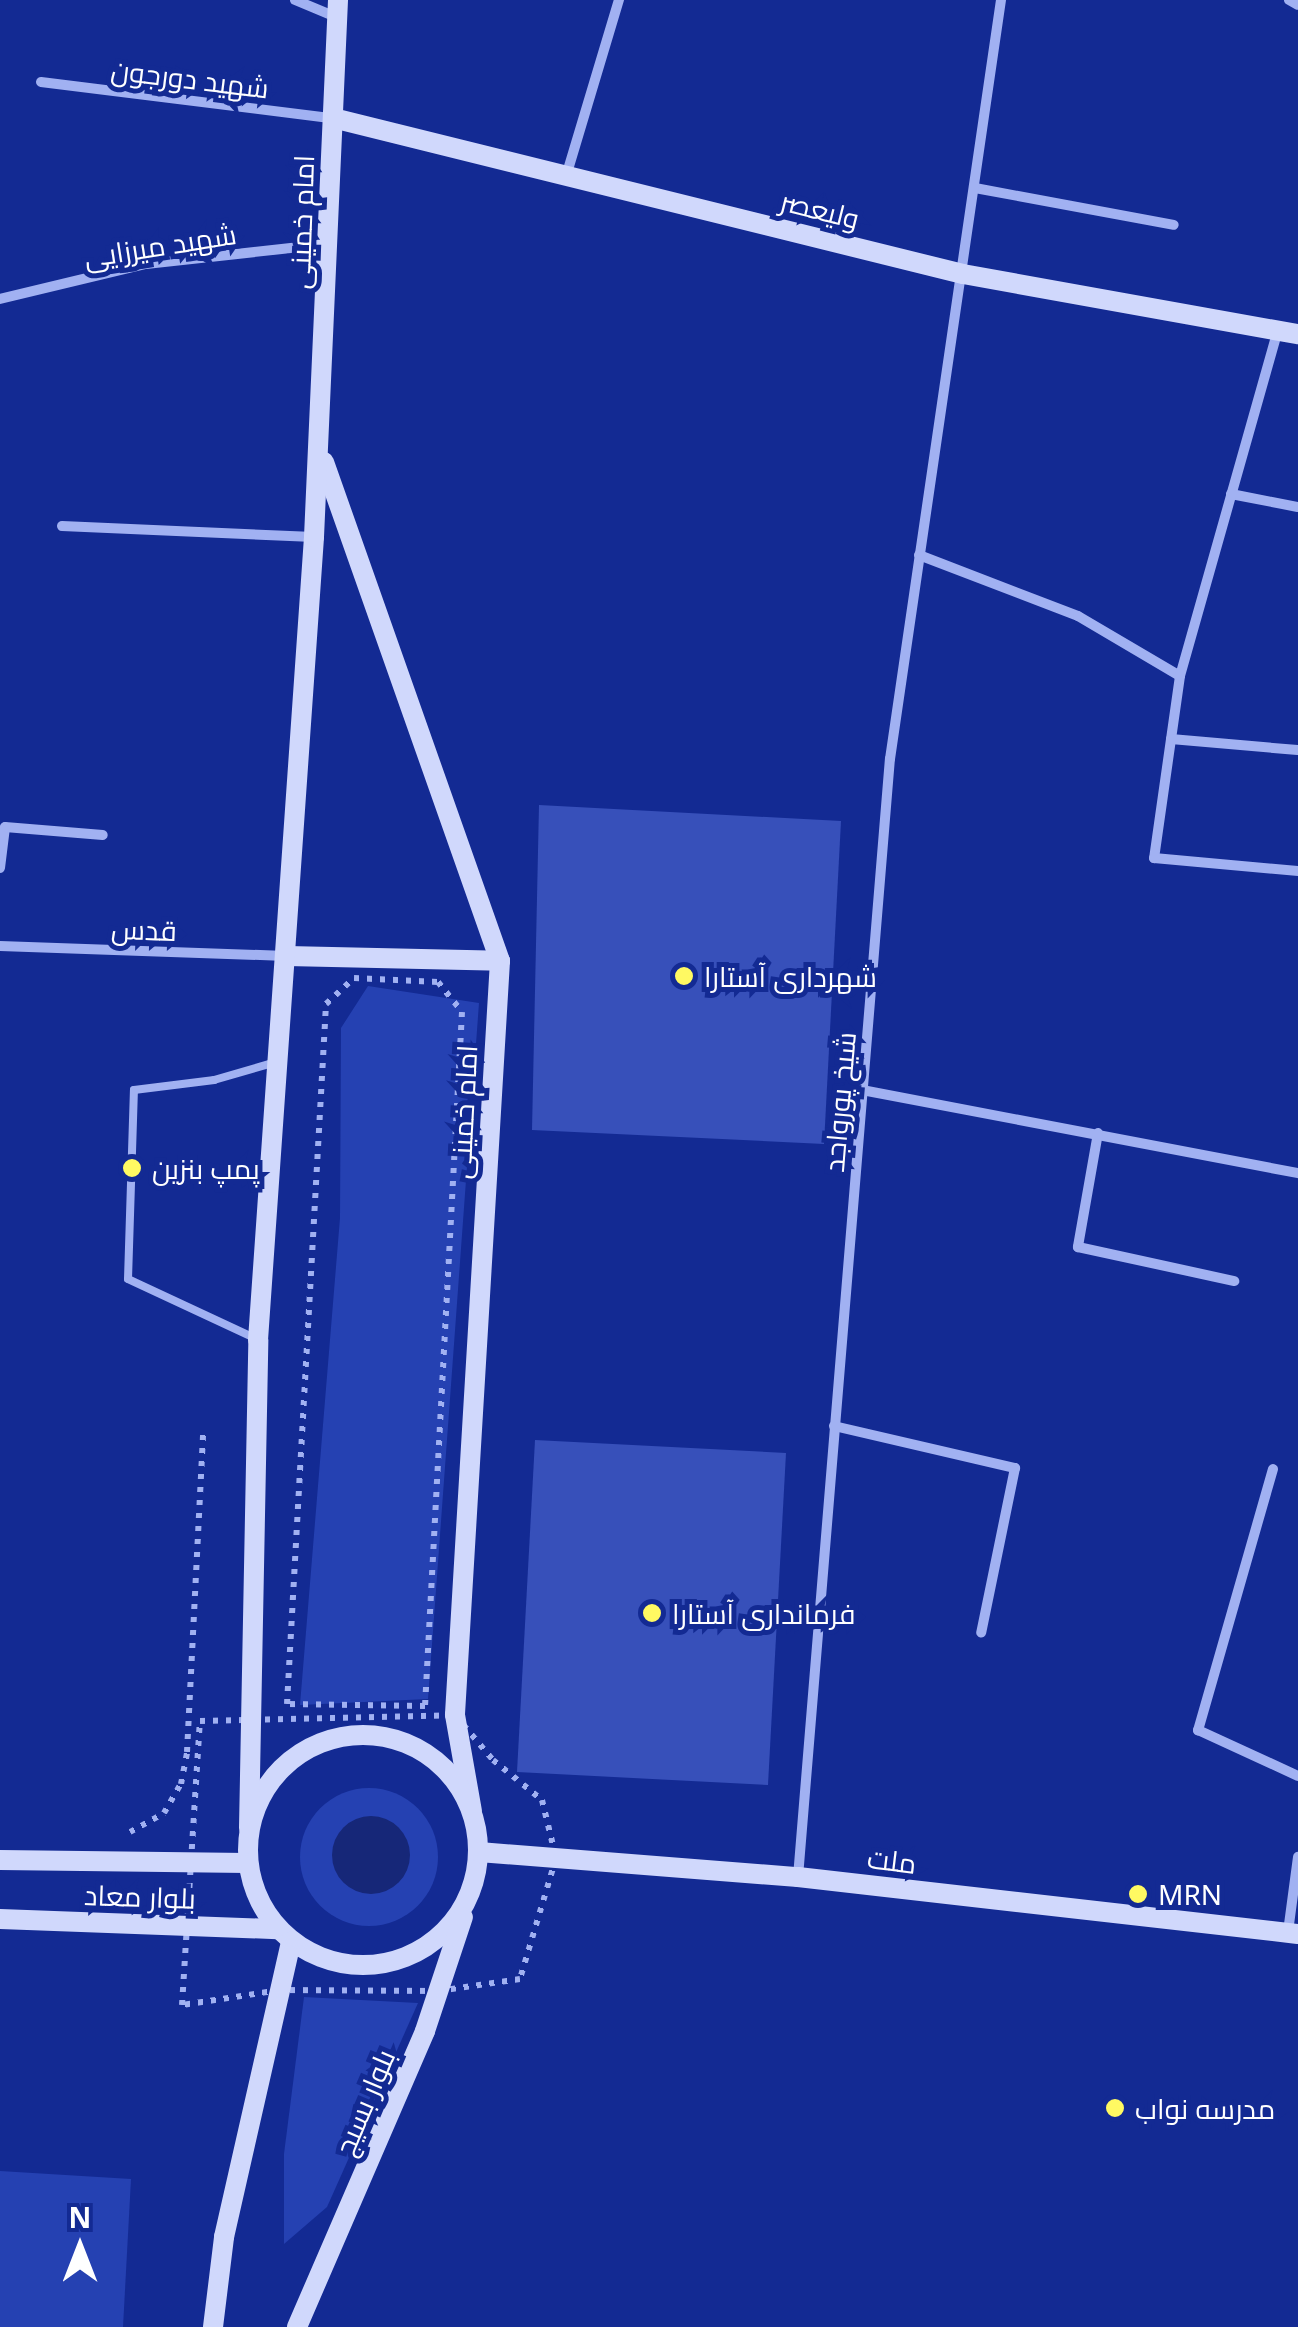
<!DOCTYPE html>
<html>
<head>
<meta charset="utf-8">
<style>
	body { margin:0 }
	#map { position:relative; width:1298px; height:2327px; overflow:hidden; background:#132a93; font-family:"Noto Sans",Cairo,sans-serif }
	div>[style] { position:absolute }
	.green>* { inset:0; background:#2541b2 }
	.round { border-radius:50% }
	.water>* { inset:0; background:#162778 }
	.building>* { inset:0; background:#3750ba }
	.path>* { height:6px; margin-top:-3px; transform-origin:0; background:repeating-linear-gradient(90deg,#a1b1f2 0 5px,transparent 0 13px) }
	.lane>* { height:8px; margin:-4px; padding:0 4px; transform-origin:4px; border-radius:4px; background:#a1b1f2 }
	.street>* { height:10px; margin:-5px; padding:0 5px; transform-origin:5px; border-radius:5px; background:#a1b1f2 }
	.secondary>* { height:20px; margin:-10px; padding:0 10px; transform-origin:10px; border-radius:10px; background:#d0d8fc }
	.secondary>.ring { margin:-10px; padding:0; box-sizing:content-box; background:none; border:20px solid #d0d8fc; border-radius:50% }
	.dots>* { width:28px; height:28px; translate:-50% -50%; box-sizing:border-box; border:5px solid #132a93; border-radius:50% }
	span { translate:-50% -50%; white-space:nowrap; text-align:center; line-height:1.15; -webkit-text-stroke:10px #132a93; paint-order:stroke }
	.street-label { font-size:28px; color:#fff }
	.poi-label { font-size:28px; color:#fff }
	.left { translate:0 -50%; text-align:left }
	.north { position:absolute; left:30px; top:2197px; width:100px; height:100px; -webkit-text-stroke:8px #132a93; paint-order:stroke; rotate:0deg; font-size:28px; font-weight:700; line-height:40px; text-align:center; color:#fff }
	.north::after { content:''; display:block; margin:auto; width:35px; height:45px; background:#fff; clip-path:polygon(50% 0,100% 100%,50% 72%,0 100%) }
</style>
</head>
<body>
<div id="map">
	<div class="green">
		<div style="clip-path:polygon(368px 986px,479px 1003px,428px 1699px,300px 1705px,340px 1218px,341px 1028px)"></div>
		<div class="round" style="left:300px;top:1788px;width:138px;height:138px"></div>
		<div style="clip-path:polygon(304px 1997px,418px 2003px,327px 2207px,284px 2244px,284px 2154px)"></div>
		<div style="clip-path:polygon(0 2171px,131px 2179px,123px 2327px,0 2327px)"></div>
	</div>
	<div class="water">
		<div class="round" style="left:332px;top:1816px;width:78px;height:78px"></div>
	</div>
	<div class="building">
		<div style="clip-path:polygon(539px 805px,841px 821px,824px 1144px,532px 1130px)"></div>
		<div style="clip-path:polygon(535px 1440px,786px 1453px,768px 1785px,517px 1772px)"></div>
	</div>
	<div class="path">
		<div style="left:354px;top:978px;width:84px;rotate:2.7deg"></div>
		<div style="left:438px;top:982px;width:38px;rotate:51deg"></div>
		<div style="left:462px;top:1012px;width:695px;rotate:93.05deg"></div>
		<div style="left:425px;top:1706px;width:138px;rotate:-179.2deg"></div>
		<div style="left:287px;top:1704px;width:701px;rotate:-86.81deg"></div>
		<div style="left:326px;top:1004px;width:38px;rotate:-43deg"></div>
		<div style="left:455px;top:1715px;width:59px;rotate:49.8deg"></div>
		<div style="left:493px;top:1760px;width:63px;rotate:39.2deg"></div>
		<div style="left:542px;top:1800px;width:60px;rotate:76.4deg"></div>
		<div style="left:556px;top:1858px;width:126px;rotate:106.6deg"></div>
		<div style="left:520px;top:1979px;width:83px;rotate:171.7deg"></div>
		<div style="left:438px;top:1991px;width:158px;rotate:-179.6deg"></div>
		<div style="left:280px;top:1990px;width:99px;rotate:171.3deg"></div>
		<div style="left:182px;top:2005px;width:285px;rotate:-86.4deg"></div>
		<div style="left:200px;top:1721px;width:255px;rotate:-1.3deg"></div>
		<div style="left:130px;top:1832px;width:39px;rotate:-29deg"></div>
		<div style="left:164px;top:1813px;width:34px;rotate:-60deg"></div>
		<div style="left:181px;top:1784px;width:33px;rotate:-79deg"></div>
		<div style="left:187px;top:1752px;width:318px;rotate:-87.1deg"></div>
	</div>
	<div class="lane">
		<div style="left:257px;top:1339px;width:142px;rotate:-155.1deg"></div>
		<div style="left:128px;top:1279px;width:189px;rotate:-88.2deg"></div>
		<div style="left:134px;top:1090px;width:81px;rotate:-7.1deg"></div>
		<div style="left:214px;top:1080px;width:65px;rotate:-16.2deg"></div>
	</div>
	<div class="street">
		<div style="left:295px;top:0;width:44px;rotate:22.5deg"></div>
		<div style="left:1289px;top:0;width:10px;rotate:29deg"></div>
		<div style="left:41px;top:82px;width:293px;rotate:7.1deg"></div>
		<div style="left:567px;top:173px;width:181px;rotate:-73.3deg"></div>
		<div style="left:975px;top:188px;width:202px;rotate:10.5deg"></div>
		<div style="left:0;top:299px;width:150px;rotate:-13.5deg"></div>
		<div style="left:146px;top:264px;width:182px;rotate:-6.3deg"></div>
		<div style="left:1231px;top:494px;width:68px;rotate:11deg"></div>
		<div style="left:62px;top:526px;width:252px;rotate:2.5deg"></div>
		<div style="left:919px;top:555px;width:170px;rotate:21deg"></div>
		<div style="left:1078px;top:616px;width:118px;rotate:30.5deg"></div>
		<div style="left:1180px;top:676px;width:184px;rotate:98.1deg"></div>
		<div style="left:1154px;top:858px;width:145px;rotate:5.2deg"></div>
		<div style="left:1180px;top:676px;width:355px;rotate:-74.2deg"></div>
		<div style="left:1171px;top:739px;width:127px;rotate:5deg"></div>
		<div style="left:0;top:868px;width:41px;rotate:-83deg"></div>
		<div style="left:5px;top:827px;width:98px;rotate:4.7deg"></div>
		<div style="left:0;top:946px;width:286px;rotate:2deg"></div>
		<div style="left:862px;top:1090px;width:444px;rotate:10.8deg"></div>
		<div style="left:1098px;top:1133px;width:116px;rotate:100deg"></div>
		<div style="left:1078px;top:1247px;width:160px;rotate:12.3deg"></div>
		<div style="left:834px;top:1426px;width:186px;rotate:13.1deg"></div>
		<div style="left:1015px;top:1468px;width:168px;rotate:101.6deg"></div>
		<div style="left:1273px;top:1469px;width:272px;rotate:106deg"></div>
		<div style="left:1198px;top:1730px;width:110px;rotate:24.7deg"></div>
		<div style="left:798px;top:1877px;width:1122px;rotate:-85.3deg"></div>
		<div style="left:890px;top:759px;width:767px;rotate:-81.68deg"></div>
		<div style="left:1288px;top:1932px;width:76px;rotate:-82.4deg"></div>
	</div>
	<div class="secondary">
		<div style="left:333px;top:118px;width:649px;rotate:13.91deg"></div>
		<div style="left:963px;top:274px;width:340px;rotate:10.2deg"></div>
		<div style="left:324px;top:462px;width:529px;rotate:70.57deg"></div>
		<div style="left:500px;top:961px;width:755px;rotate:93.42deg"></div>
		<div style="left:455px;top:1715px;width:97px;rotate:80deg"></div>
		<div style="left:287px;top:956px;width:213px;rotate:1.3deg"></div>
		<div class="ring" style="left:248px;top:1735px;width:210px;height:210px"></div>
		<div style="left:249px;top:1828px;width:488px;rotate:-88.9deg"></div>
		<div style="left:258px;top:1340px;width:805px;rotate:-86.01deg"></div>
		<div style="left:314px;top:537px;width:538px;rotate:-87.44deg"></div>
		<div style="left:479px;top:1852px;width:320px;rotate:4.5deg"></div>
		<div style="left:798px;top:1877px;width:503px;rotate:6.5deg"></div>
		<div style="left:0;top:1860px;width:247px;rotate:0.7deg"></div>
		<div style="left:0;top:1919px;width:278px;rotate:2.1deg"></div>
		<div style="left:213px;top:2327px;width:91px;rotate:-83deg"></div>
		<div style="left:224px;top:2237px;width:303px;rotate:-77.2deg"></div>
		<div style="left:297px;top:2327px;width:322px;rotate:-66.6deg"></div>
		<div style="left:425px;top:2031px;width:120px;rotate:-71.6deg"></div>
	</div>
	<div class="dots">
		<div style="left:684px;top:976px;background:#fff962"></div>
		<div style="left:132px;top:1168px;background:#fff962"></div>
		<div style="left:652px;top:1613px;background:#fff962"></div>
		<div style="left:1138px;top:1894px;background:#fff962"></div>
		<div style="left:1115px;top:2108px;background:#fff962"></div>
	</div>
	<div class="street-label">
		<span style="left:190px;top:78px;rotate:7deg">شهید دورجون</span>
		<span style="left:820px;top:209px;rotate:14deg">ولیعصر</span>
		<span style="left:301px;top:222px;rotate:-88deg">امام خمینی</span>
		<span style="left:160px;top:245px;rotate:-9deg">شهید میرزایی</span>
		<span style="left:144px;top:929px;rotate:2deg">قدس</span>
		<span style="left:839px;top:1102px;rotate:-85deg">شیخ پورواجد</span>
		<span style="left:463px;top:1112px;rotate:-87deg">امام خمینی</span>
		<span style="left:892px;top:1860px;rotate:7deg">ملت</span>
		<span style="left:140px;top:1896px;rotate:2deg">بلوار معاد</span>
		<span style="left:364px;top:2102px;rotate:-67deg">بلوار بسیج</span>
	</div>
	<div class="poi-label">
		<span class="left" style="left:704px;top:976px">شهرداری آستارا</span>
		<span class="left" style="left:152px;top:1168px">پمپ بنزین</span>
		<span class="left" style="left:672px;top:1613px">فرمانداری آستارا</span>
		<span class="left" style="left:1158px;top:1894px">MRN</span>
		<span class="left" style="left:1135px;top:2108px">مدرسه نواب</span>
	</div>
	<div class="north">N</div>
</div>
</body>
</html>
